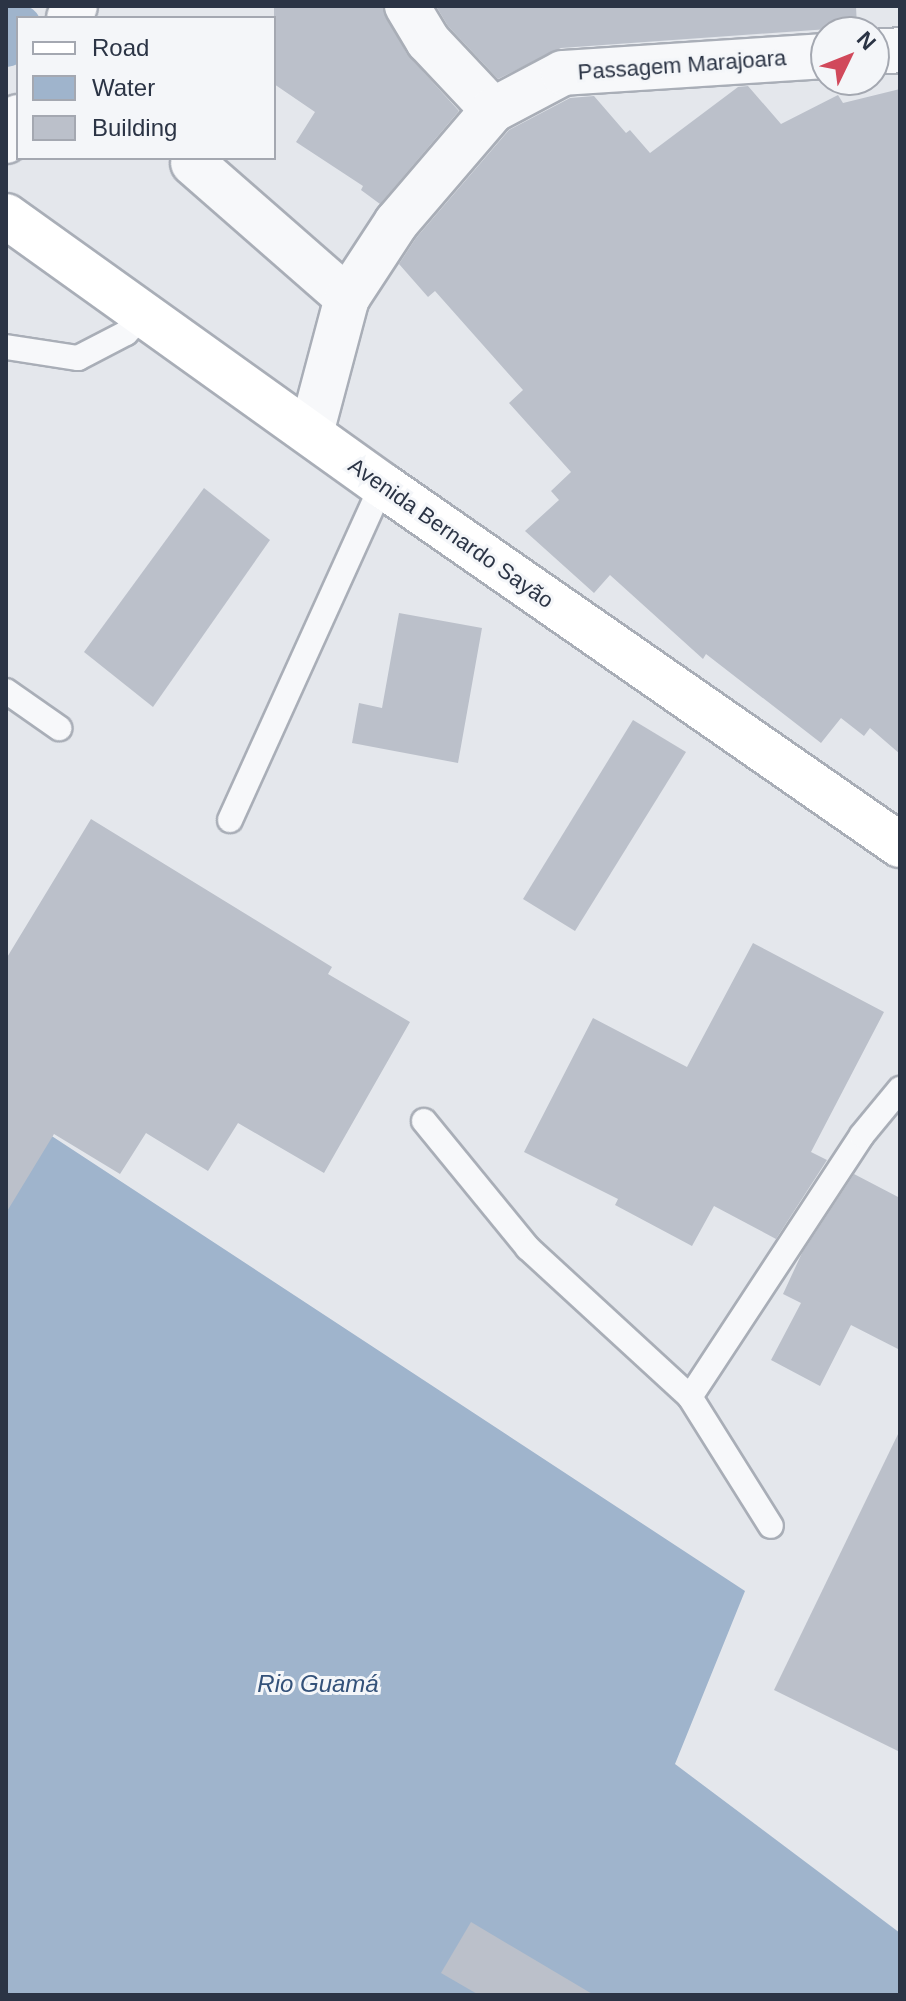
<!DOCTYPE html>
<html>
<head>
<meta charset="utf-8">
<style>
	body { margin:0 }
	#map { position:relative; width:906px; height:2001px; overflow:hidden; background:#e4e7ec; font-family:Helvetica,sans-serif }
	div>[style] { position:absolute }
	.water>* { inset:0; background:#9fb4cc }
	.canal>* { height:48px; margin:-24px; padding:0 24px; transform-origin:24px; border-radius:24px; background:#9fb4cc }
	.building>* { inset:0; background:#bbc0ca }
	.roads { filter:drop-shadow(2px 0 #a9aeb7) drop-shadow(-2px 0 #a9aeb7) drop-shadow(0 2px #a9aeb7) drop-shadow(0 -2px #a9aeb7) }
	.lane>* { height:24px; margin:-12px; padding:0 12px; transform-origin:12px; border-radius:12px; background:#f7f8fa }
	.street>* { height:44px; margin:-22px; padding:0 22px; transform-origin:22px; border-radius:22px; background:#f7f8fa }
	.secondary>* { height:44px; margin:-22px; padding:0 22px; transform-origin:22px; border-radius:22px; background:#fff }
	span { translate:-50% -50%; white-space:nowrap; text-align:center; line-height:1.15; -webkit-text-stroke:6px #f4f6f9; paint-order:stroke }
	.street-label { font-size:22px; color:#2b3445 }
	.water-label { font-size:24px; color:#34527a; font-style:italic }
	.frame { position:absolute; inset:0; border:8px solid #2b3445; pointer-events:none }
	.legend { position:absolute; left:16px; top:16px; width:260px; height:144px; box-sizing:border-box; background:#f4f6f9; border:2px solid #a4a8b1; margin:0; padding:10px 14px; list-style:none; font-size:24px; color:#2b3445 }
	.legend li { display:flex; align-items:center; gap:16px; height:40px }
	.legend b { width:40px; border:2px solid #a4a8b1 }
	.north { position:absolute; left:810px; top:16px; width:80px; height:80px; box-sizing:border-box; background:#f4f6f9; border:2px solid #a4a8b1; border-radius:50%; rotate:47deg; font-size:22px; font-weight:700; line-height:32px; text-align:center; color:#2b3445 }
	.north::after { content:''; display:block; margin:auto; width:28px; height:36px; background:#d1495b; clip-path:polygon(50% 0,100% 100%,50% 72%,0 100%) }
</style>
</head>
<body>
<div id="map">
	<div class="water">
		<div style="clip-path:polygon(6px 1106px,745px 1591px,675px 1764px,900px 1933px,900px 1995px,6px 1995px)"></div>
	</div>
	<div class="canal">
		<div style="left:6px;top:43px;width:19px;rotate:-51deg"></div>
	</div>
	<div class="building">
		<div style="clip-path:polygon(274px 6px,382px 6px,407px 54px,459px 111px,380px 204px,361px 190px,363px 186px,296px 142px,315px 112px,274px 84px)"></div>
		<div style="clip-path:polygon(436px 6px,856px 6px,857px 27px,561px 48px,498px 79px,448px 26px)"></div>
		<div style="clip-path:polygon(748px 86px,781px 124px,838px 95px,843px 103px,900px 89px,900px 754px,870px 728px,864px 736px,841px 718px,821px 743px,706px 654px,703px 659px,610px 575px,594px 593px,525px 531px,559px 500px,551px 491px,571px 472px,509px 403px,523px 390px,435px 291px,428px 297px,399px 264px,416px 238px,509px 130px,570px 98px,594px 96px,626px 133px,630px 130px,650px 153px,738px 87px)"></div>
		<div style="clip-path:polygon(204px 488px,270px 540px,153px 707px,84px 652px)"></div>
		<div style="clip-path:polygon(399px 613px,482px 628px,458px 763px,352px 743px,359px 703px,382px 708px)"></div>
		<div style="clip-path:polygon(633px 720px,686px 752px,575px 931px,523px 899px)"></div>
		<div style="clip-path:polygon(91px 819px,332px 967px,328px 974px,410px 1022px,324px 1173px,238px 1123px,208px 1171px,146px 1133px,120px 1174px,54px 1134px,6px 1213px,6px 959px)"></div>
		<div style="clip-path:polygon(753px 943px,884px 1012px,811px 1152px,827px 1160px,776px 1239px,714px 1206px,692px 1246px,615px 1205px,618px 1199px,524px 1152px,593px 1018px,687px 1067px)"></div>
		<div style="clip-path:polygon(854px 1174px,900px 1198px,900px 1350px,851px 1325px,820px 1386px,771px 1360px,801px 1303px,783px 1294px,802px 1253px)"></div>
		<div style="clip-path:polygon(900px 1430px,900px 1752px,774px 1690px)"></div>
		<div style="clip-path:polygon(471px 1922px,594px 1995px,479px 1995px,441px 1973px)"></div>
	</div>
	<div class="roads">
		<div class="lane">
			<div style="left:6px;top:347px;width:73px;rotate:8.7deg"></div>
			<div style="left:78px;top:358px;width:54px;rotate:-27.5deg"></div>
			<div style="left:126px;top:333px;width:25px;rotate:-45deg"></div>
			<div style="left:6px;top:691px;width:65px;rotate:34.9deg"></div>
			<div style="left:230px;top:820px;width:368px;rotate:-65.6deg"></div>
			<div style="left:424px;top:1121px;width:164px;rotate:50.7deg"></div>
			<div style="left:528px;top:1248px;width:220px;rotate:42.6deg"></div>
			<div style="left:690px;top:1397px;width:152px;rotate:57.9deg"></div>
			<div style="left:690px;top:1397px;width:313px;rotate:-56.7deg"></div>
			<div style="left:862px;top:1135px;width:60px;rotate:-50.4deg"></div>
		</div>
		<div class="street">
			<div style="left:407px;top:6px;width:41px;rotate:59deg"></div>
			<div style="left:428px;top:41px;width:95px;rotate:46.7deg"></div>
			<div style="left:69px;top:18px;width:13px;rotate:-63deg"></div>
			<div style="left:874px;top:52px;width:26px;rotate:-4deg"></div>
			<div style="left:6px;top:141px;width:27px;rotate:-63deg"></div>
			<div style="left:193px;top:163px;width:205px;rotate:41.2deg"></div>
			<div style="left:311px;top:433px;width:140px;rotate:-75.1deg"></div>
			<div style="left:347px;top:298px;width:90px;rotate:-56.8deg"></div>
			<div style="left:396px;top:223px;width:149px;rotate:-49.4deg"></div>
			<div style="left:493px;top:110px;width:79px;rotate:-27.9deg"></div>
			<div style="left:563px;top:73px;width:264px;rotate:-3.7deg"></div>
		</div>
		<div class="secondary">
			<div style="left:6px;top:216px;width:462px;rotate:35.6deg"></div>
			<div style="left:382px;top:485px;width:631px;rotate:34.8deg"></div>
		</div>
	</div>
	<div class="street-label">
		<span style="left:682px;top:65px;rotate:-4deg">Passagem Marajoara</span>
		<span style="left:451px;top:533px;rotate:35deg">Avenida Bernardo Sayão</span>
	</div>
	<div class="water-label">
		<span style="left:318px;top:1684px">Rio Guamá</span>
	</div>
	<div class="frame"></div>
	<ul class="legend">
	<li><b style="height:10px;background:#fff"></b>Road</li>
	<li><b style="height:22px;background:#9fb4cc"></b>Water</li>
	<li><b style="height:22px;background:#bbc0ca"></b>Building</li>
	</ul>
	<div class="north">N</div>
</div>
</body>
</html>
